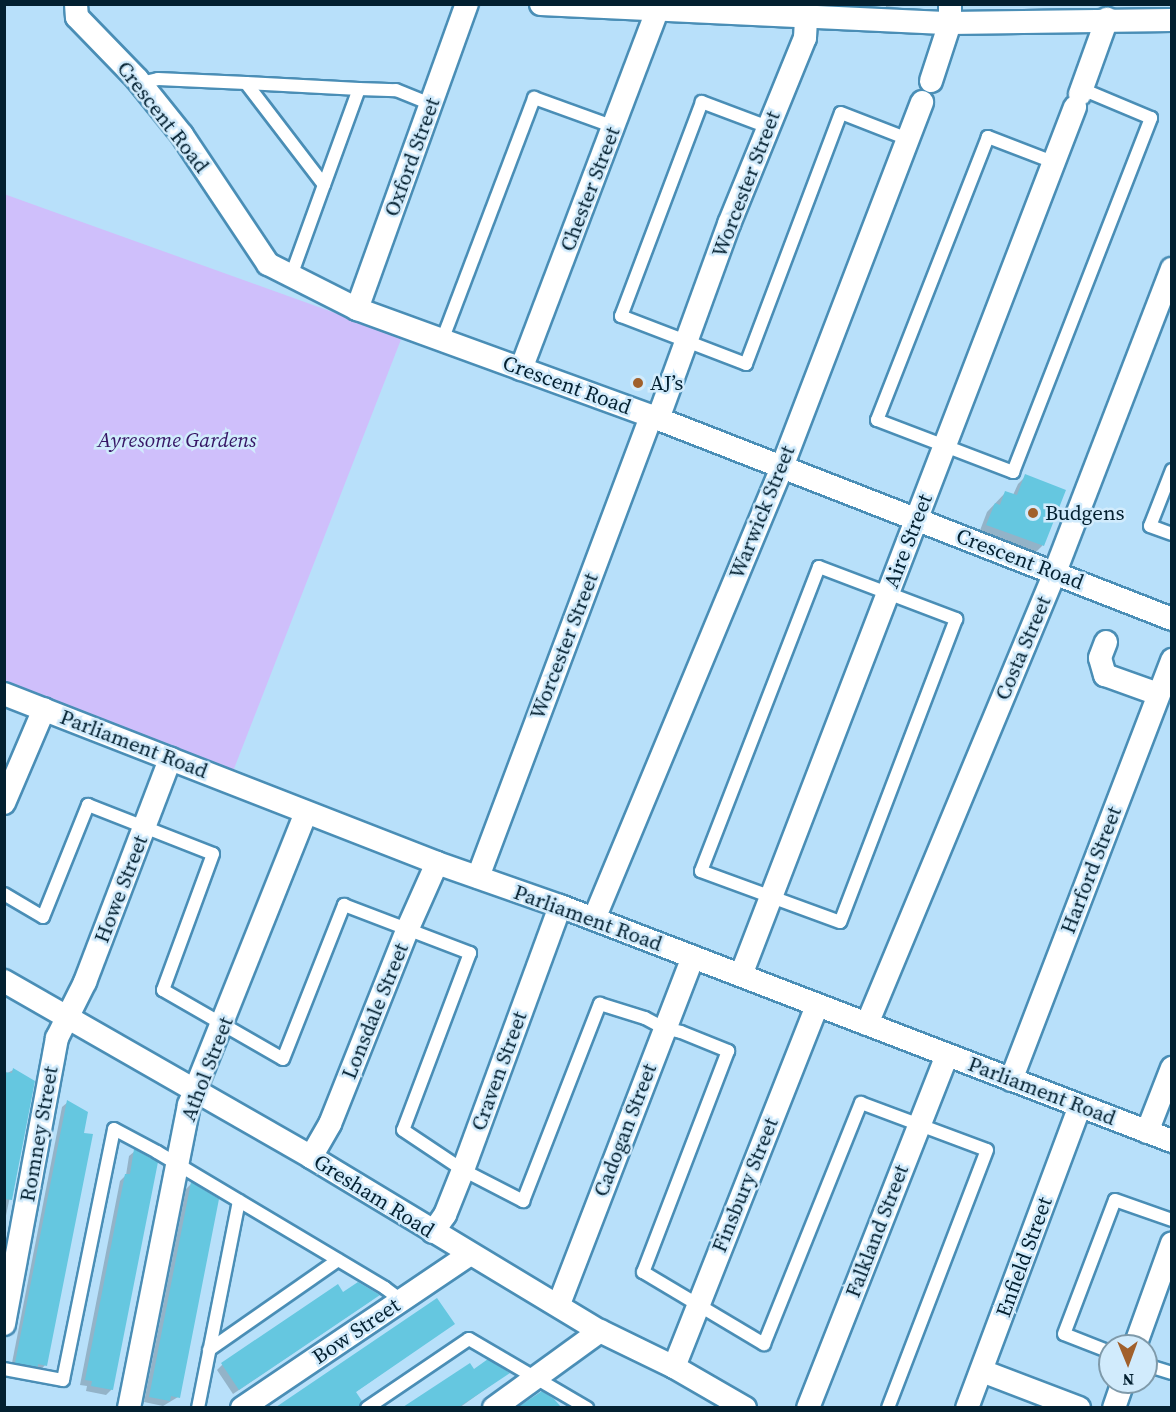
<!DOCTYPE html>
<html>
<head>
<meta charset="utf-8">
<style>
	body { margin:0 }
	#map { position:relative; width:1176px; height:1412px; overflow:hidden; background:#b8e0fa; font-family:"Source Serif 4",serif }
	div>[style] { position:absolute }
	.green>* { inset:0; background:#cfbffb }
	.shadow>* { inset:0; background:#0003 }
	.building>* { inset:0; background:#65c7e0 }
	.roads { filter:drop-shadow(2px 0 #4a8eb6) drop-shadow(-2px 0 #4a8eb6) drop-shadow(0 2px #4a8eb6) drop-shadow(0 -2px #4a8eb6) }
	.lane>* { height:12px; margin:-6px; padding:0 6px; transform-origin:6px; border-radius:6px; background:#fff }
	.street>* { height:22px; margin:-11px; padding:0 11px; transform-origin:11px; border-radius:11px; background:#fff }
	.dots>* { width:16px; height:16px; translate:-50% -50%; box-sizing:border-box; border:3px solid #d1ebfc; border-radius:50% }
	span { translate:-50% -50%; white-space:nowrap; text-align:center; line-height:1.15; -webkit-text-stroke:5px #d1ebfc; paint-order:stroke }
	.street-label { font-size:21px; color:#032030 }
	.poi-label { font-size:21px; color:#032030 }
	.left { translate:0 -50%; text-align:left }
	.park-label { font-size:21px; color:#361665; font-style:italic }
	.frame { position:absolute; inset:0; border:6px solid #032030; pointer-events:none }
	.north { position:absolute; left:1098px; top:1334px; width:60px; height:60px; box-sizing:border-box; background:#d1ebfc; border:2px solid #7f9aaa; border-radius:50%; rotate:179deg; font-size:16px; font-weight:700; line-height:24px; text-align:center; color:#032030 }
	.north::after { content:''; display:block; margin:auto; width:21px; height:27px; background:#a1602b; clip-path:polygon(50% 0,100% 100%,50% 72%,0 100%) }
</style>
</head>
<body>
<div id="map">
	<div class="green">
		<div style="clip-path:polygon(4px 194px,402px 337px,232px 774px,5px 686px)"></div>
	</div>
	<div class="shadow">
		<div style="clip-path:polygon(839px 4px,856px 4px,853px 7px,839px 8px)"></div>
		<div style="clip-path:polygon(886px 4px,911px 4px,886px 7px)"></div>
		<div style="clip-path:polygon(1026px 476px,1064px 490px,1042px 546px,1034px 554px,979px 533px,987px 512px,1006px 492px,1013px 495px,1018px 484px)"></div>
		<div style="clip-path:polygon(13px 1070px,34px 1082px,4px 1225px,4px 1075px)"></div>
		<div style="clip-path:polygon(68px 1102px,45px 1365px,40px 1371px,11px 1368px,62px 1107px)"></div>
		<div style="clip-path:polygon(135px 1151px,112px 1389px,106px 1395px,86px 1391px,87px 1386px,80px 1385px,120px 1181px,126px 1175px,129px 1156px)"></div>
		<div style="clip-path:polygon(191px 1184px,178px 1397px,163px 1406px,144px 1402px,186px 1189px)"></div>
		<div style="clip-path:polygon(343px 1294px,372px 1300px,233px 1394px,217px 1370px,222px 1365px)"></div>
		<div style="clip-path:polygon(453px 1324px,354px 1393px,361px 1402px,359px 1408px,278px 1408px,364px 1349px)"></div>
		<div style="clip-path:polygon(469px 1365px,473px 1371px,508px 1373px,459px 1408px,406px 1408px)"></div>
		<div style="clip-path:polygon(542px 1393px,553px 1400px,559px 1408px,521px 1408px)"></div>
	</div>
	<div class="building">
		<div style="clip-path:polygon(1025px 474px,1066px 490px,1044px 546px,986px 525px,995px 503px,1000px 505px,1005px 491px,1017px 495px)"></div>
		<div style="clip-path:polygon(13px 1068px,35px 1081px,12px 1200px,4px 1199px,4px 1072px,12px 1073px)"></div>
		<div style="clip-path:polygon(67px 1100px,88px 1112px,84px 1133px,93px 1134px,47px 1366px,38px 1364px,38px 1367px,15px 1363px)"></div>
		<div style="clip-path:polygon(134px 1149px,158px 1162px,113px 1390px,91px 1386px,92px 1381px,85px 1380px,125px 1174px,130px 1174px)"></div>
		<div style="clip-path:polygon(191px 1182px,219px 1199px,180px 1398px,171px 1396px,170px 1401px,149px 1397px)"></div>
		<div style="clip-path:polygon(358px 1282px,380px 1295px,239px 1390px,221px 1363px,338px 1284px,343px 1292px)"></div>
		<div style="clip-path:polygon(437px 1298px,455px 1324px,356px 1392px,362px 1401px,359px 1407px,276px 1407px)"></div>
		<div style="clip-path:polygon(488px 1359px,510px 1373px,459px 1407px,403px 1407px,470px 1363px,474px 1369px)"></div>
		<div style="clip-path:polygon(542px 1391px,554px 1399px,561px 1407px,518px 1407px)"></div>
	</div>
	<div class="roads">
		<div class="lane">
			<div style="left:141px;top:83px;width:17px;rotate:-13deg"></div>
			<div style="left:158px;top:79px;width:88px;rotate:2.6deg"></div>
			<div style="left:359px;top:89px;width:37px;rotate:2deg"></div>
			<div style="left:396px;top:90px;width:38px;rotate:22deg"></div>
			<div style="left:768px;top:127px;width:71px;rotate:-159.3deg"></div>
			<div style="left:702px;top:102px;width:229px;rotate:110.7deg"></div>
			<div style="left:621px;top:316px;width:134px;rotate:21deg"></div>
			<div style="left:746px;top:364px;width:268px;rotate:-69.3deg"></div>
			<div style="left:841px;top:113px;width:72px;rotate:21.2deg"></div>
			<div style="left:1053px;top:162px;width:70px;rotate:-159deg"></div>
			<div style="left:988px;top:137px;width:304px;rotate:111.4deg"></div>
			<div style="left:877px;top:420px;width:146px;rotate:20.9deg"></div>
			<div style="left:1013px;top:472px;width:380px;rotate:-68.7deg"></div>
			<div style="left:1151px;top:118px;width:75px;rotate:-157.2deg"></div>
			<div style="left:291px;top:276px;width:97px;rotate:-70.1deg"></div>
			<div style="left:324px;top:185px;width:102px;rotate:-70deg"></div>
			<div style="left:359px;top:89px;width:113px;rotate:-177deg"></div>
			<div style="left:246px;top:83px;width:128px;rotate:52.6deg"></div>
			<div style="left:443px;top:338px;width:257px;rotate:-69.2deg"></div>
			<div style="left:534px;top:98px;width:85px;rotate:19.9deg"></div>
			<div style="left:1172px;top:470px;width:60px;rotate:111.4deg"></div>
			<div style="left:1150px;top:526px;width:23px;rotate:20deg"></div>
			<div style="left:819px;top:567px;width:147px;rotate:20.8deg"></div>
			<div style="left:956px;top:619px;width:324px;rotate:110.9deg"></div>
			<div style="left:840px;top:922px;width:148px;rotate:-159.9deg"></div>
			<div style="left:701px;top:871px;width:326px;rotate:-68.8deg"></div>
			<div style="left:4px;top:894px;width:45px;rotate:30.5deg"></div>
			<div style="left:43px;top:917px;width:121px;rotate:-68.1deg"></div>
			<div style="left:88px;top:805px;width:134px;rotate:21.4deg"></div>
			<div style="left:213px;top:854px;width:145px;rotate:110.2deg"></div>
			<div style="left:163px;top:990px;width:138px;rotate:29.9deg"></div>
			<div style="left:283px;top:1059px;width:166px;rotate:-68.4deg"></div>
			<div style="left:344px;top:905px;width:135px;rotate:20.9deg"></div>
			<div style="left:470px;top:953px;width:189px;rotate:110.7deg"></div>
			<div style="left:403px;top:1130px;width:72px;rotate:33.7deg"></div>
			<div style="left:463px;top:1170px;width:68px;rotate:27.3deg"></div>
			<div style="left:523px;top:1201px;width:212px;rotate:-68.7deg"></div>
			<div style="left:600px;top:1004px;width:47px;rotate:17.3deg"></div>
			<div style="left:645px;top:1018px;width:21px;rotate:28deg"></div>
			<div style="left:664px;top:1028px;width:17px;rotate:13deg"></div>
			<div style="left:681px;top:1032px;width:51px;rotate:22deg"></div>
			<div style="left:728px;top:1051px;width:237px;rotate:111deg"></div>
			<div style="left:643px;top:1272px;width:141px;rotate:30.8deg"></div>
			<div style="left:764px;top:1344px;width:260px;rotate:-68.1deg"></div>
			<div style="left:861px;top:1103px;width:134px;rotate:20.5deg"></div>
			<div style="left:987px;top:1150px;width:276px;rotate:111deg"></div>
			<div style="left:209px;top:1350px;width:157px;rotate:-34.9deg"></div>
			<div style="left:1110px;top:1352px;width:49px;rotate:-158.6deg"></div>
			<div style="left:1064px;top:1334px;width:143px;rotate:-69.2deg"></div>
			<div style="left:1115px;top:1200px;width:60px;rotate:19.3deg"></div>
			<div style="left:1146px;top:1365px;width:27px;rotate:17deg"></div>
			<div style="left:4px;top:1369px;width:60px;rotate:10.6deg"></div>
			<div style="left:63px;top:1380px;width:256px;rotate:-78.5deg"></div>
			<div style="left:114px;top:1129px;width:49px;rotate:28.1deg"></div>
			<div style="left:157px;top:1152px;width:265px;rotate:30.8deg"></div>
			<div style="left:385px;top:1288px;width:20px;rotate:37deg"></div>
			<div style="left:198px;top:1408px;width:211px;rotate:-78.8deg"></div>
			<div style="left:367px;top:1408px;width:123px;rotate:-34.1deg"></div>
			<div style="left:469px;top:1339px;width:137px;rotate:30.3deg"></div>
		</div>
		<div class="street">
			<div style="left:76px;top:4px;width:13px;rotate:86deg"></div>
			<div style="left:77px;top:17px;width:86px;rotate:45.9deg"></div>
			<div style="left:137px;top:79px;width:72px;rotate:51.2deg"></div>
			<div style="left:182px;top:135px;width:155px;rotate:56.3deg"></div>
			<div style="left:268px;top:264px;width:100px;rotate:26.8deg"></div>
			<div style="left:357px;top:309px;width:313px;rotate:20deg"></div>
			<div style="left:651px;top:416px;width:559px;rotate:21.29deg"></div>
			<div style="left:541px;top:4px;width:409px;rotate:2.7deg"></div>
			<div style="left:950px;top:23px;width:222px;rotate:-0.8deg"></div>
			<div style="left:931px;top:81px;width:61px;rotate:-71.9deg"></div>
			<div style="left:950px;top:23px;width:19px;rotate:-90deg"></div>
			<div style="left:1080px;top:94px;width:80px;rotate:-70.2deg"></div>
			<div style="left:357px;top:309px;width:324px;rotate:-70.2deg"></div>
			<div style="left:521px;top:369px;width:391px;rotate:-69.2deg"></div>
			<div style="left:658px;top:419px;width:208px;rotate:-70deg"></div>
			<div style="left:729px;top:224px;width:201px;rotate:-67.8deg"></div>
			<div style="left:805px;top:38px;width:22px;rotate:-87deg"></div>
			<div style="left:1106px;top:642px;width:17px;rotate:111deg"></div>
			<div style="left:1100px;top:658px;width:18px;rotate:74deg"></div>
			<div style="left:1105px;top:675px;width:56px;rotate:19.7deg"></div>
			<div style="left:4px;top:694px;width:465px;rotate:21.3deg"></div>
			<div style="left:437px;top:863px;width:130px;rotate:19.3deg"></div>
			<div style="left:560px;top:906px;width:656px;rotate:21.01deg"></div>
			<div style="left:4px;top:803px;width:102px;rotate:-66.9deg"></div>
			<div style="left:478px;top:877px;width:492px;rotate:-69.4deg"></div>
			<div style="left:594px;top:919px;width:490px;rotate:-67.4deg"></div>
			<div style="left:782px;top:467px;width:391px;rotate:-69deg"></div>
			<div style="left:741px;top:975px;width:930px;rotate:-68.95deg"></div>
			<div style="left:4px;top:981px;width:354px;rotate:29.8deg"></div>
			<div style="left:311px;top:1157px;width:337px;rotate:31.1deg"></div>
			<div style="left:600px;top:1331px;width:82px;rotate:25.9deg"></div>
			<div style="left:674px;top:1367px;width:82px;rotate:30deg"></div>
			<div style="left:867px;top:1024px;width:490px;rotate:-67.4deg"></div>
			<div style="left:1055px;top:572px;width:325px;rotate:-68.9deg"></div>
			<div style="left:1011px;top:1080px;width:450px;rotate:-69deg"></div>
			<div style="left:1147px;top:1132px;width:69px;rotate:-68.7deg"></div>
			<div style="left:311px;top:1157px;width:38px;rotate:-60deg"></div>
			<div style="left:330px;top:1124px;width:211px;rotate:-68.3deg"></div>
			<div style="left:408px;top:928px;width:71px;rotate:-66deg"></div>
			<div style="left:433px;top:1232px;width:21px;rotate:-55deg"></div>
			<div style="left:445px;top:1215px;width:48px;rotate:-68.2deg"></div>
			<div style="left:463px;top:1170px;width:281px;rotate:-69.8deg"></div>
			<div style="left:559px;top:1304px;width:372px;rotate:-68.9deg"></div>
			<div style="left:4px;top:1324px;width:291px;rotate:-79.5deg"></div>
			<div style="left:57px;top:1038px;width:63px;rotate:-63.4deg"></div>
			<div style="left:85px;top:982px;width:239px;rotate:-69.1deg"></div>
			<div style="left:1135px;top:1346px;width:109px;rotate:-70.2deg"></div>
			<div style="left:674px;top:1367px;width:389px;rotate:-68.4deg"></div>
			<div style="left:982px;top:1371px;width:104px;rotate:20.9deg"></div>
			<div style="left:129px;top:1408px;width:309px;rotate:-78.8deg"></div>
			<div style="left:189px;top:1105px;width:315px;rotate:-68.2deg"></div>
			<div style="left:242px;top:1408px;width:275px;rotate:-34deg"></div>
			<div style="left:494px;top:1408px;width:131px;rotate:-36deg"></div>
			<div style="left:808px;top:1408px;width:379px;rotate:-68.5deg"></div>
			<div style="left:967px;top:1408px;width:322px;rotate:-69.5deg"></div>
			<div style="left:1114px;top:1408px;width:28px;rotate:-71deg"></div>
		</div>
	</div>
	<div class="dots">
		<div style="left:638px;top:383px;background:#a1602b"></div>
		<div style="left:1033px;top:513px;background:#a1602b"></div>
	</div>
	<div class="street-label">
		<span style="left:163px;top:117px;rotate:52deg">Crescent Road</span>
		<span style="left:412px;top:157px;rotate:-70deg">Oxford Street</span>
		<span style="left:746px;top:184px;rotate:-69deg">Worcester Street</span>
		<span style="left:590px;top:189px;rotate:-69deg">Chester Street</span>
		<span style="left:567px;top:385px;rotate:20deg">Crescent Road</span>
		<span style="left:762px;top:512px;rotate:-68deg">Warwick Street</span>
		<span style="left:908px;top:541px;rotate:-69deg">Aire Street</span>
		<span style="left:1020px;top:559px;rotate:21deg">Crescent Road</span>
		<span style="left:564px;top:646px;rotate:-69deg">Worcester Street</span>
		<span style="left:1023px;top:648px;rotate:-67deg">Costa Street</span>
		<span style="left:134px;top:744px;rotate:21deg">Parliament Road</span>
		<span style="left:1091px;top:870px;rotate:-69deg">Harford Street</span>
		<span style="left:121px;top:889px;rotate:-69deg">Howe Street</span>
		<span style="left:588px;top:918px;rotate:20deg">Parliament Road</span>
		<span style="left:375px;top:1011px;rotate:-68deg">Lonsdale Street</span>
		<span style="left:207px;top:1069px;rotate:-69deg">Athol Street</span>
		<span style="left:499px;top:1071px;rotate:-70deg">Craven Street</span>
		<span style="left:1042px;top:1091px;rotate:21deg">Parliament Road</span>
		<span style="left:625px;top:1130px;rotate:-69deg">Cadogan Street</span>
		<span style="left:39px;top:1134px;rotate:-80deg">Romney Street</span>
		<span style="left:745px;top:1185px;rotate:-68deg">Finsbury Street</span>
		<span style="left:374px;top:1196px;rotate:32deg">Gresham Road</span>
		<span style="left:877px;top:1231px;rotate:-69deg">Falkland Street</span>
		<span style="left:1024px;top:1257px;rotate:-70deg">Enfield Street</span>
		<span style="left:356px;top:1331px;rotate:-34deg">Bow Street</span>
	</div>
	<div class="poi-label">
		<span class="left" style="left:650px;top:383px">AJ’s</span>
		<span class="left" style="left:1045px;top:513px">Budgens</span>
	</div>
	<div class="park-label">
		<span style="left:177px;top:440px">Ayresome Gardens</span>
	</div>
	<div class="frame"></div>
	<div class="north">N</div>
</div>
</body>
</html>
